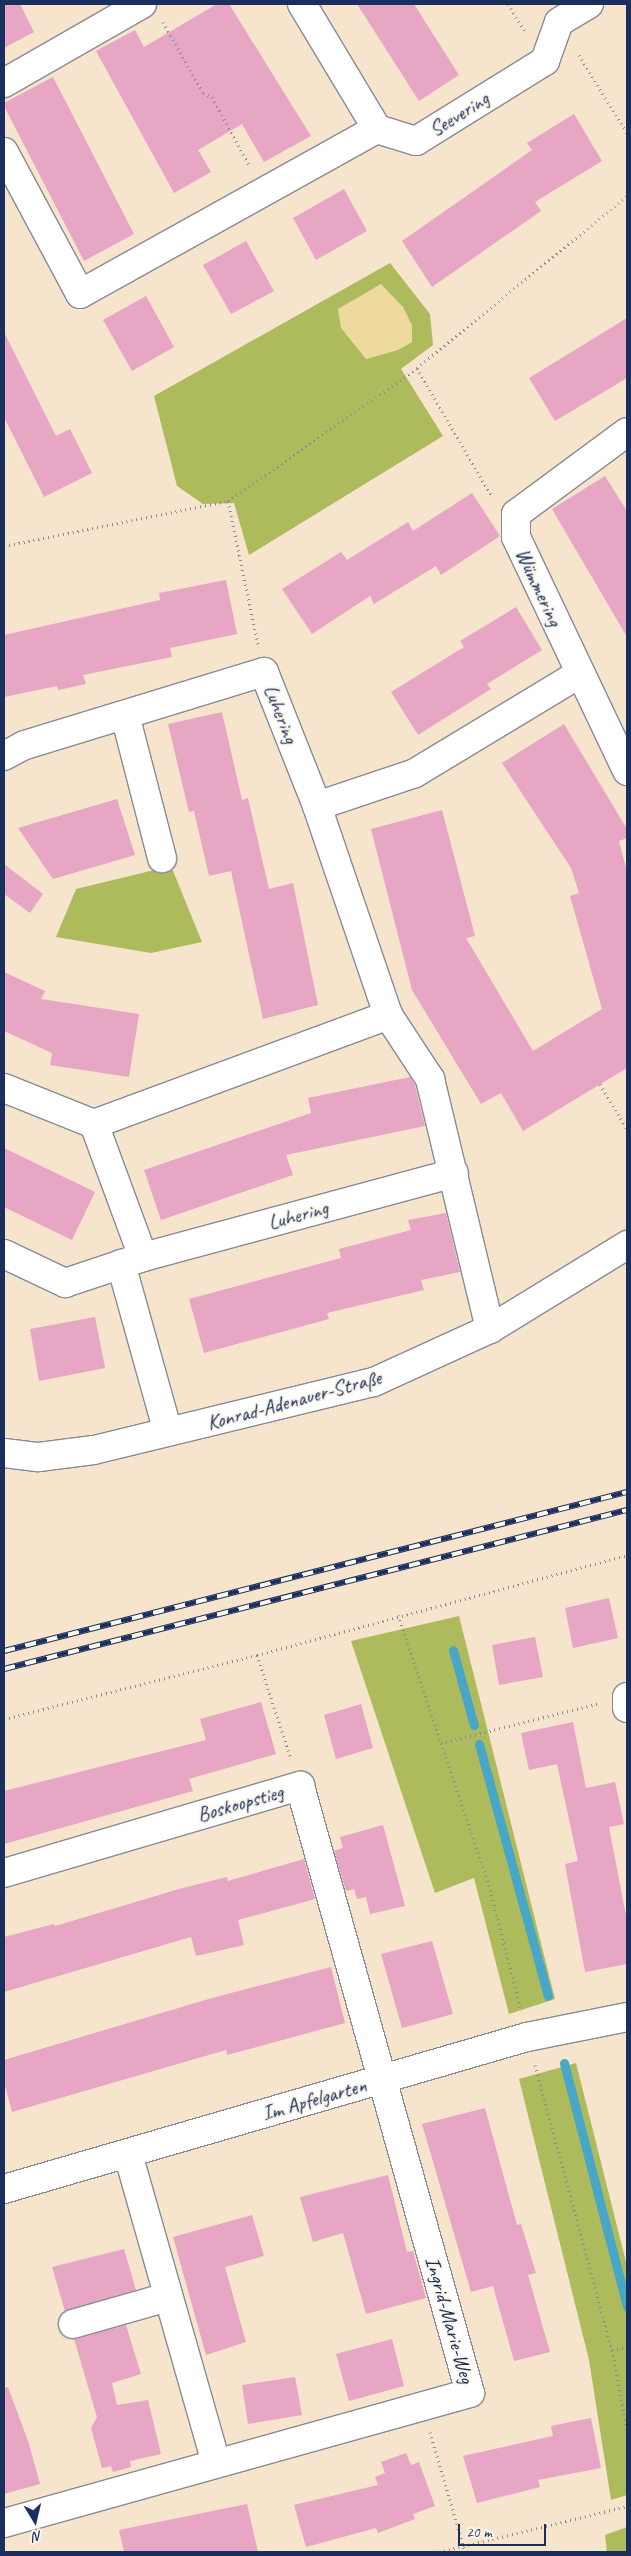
<!DOCTYPE html>
<html>
<head>
<meta charset="utf-8">
<style>
	body { margin:0 }
	#map { position:relative; width:631px; height:2556px; overflow:hidden; background:#f6e4cc; font-family:Caveat,sans-serif }
	div>[style] { position:absolute }
	.green>* { inset:0; background:#aebb5d }
	.sand>* { inset:0; background:#eeda9e }
	.stream>* { height:9px; margin:-4.5px; padding:0 4.5px; transform-origin:4.5px; border-radius:4.5px; background:#48a6c7 }
	.building>* { inset:0; background:#e6a6c4 }
	.path>* { height:3px; margin-top:-1.5px; transform-origin:0; background:repeating-linear-gradient(90deg,#888a95 0 1px,transparent 0 5px) }
	.roads { filter:drop-shadow(1px 0 #888a95) drop-shadow(-1px 0 #888a95) drop-shadow(0 1px #888a95) drop-shadow(0 -1px #888a95) }
	.minor>* { height:28px; margin:-14px; padding:0 14px; transform-origin:14px; border-radius:14px; background:#fff }
	.rail>* { height:5.5px; margin-top:-2.75px; transform-origin:0; background:repeating-linear-gradient(90deg,#fbf7ec 0 11px,#1b2f5e 0 22px); box-sizing:border-box; border-block:1px solid #1b2f5e }
	span { translate:-50% -50%; white-space:nowrap; text-align:center; line-height:1.15; -webkit-text-stroke:4px #fbf7ec; paint-order:stroke }
	.street-label { font-size:21px; color:#1b2f5e }
	.frame { position:absolute; inset:0; border:5px solid #1b2f5e; pointer-events:none }
	.north { position:absolute; left:10px; top:2496px; width:50px; height:50px; -webkit-text-stroke:4px #fbf7ec; paint-order:stroke; rotate:171deg; font-size:14px; font-weight:700; line-height:20px; text-align:center; color:#1b2f5e }
	.north::after { content:''; display:block; margin:auto; width:18px; height:22px; background:#1b2f5e; clip-path:polygon(50% 0,100% 100%,50% 72%,0 100%) }
	.scale { position:absolute; left:458px; top:2524px; width:88px; height:22px; box-sizing:border-box; border:2px solid #1b2f5e; border-top:0; padding-left:6px; font-size:15px; line-height:18px; white-space:nowrap; color:#1b2f5e; -webkit-text-stroke:4px #fbf7ec; paint-order:stroke }
</style>
</head>
<body>
<div id="map">
	<div class="green">
		<div style="clip-path:polygon(390px 263px,430px 314px,433px 345px,401px 369px,443px 436px,249px 555px,234px 503px,203px 504px,177px 486px,154px 396px)"></div>
		<div style="clip-path:polygon(171px 866px,202px 942px,151px 953px,56px 937px,76px 889px)"></div>
		<div style="clip-path:polygon(459px 1616px,555px 1999px,509px 2014px,474px 1878px,435px 1893px,351px 1641px)"></div>
		<div style="clip-path:polygon(576px 2063px,627px 2266px,627px 2495px,611px 2500px,589px 2360px,519px 2079px)"></div>
		<div style="clip-path:polygon(627px 2527px,627px 2552px,607px 2552px,605px 2535px)"></div>
	</div>
	<div class="sand">
		<div style="clip-path:polygon(381px 284px,403px 307px,412px 325px,412px 342px,398px 350px,366px 359px,341px 328px,338px 309px)"></div>
	</div>
	<div class="stream">
		<div style="left:453px;top:1650px;width:78px;rotate:74.4deg"></div>
		<div style="left:479px;top:1744px;width:261px;rotate:74.7deg"></div>
		<div style="left:564px;top:2063px;width:252px;rotate:75.5deg"></div>
	</div>
	<div class="building">
		<div style="clip-path:polygon(4px 4px,20px 4px,34px 32px,4px 48px)"></div>
		<div style="clip-path:polygon(217px 4px,229px 4px,311px 136px,264px 162px,242px 124px,198px 150px,211px 172px,174px 193px,96px 51px,135px 30px,144px 47px)"></div>
		<div style="clip-path:polygon(357px 4px,414px 4px,459px 75px,419px 101px)"></div>
		<div style="clip-path:polygon(53px 77px,134px 234px,84px 261px,4px 106px,4px 103px)"></div>
		<div style="clip-path:polygon(574px 114px,602px 161px,535px 202px,541px 211px,432px 287px,402px 241px,532px 150px,527px 143px)"></div>
		<div style="clip-path:polygon(344px 189px,367px 231px,316px 260px,293px 218px)"></div>
		<div style="clip-path:polygon(246px 241px,274px 291px,231px 314px,203px 265px)"></div>
		<div style="clip-path:polygon(146px 296px,174px 347px,132px 371px,103px 320px)"></div>
		<div style="clip-path:polygon(627px 318px,627px 378px,555px 421px,529px 378px)"></div>
		<div style="clip-path:polygon(4px 332px,56px 436px,70px 429px,92px 473px,44px 497px,4px 417px)"></div>
		<div style="clip-path:polygon(605px 476px,627px 511px,627px 637px,552px 509px)"></div>
		<div style="clip-path:polygon(472px 493px,500px 536px,441px 575px,436px 566px,374px 604px,370px 596px,312px 634px,282px 589px,341px 552px,347px 560px,408px 522px,413px 531px)"></div>
		<div style="clip-path:polygon(226px 580px,237px 634px,170px 648px,172px 657px,83px 675px,86px 684px,58px 690px,57px 686px,4px 697px,4px 635px,160px 600px,159px 593px)"></div>
		<div style="clip-path:polygon(516px 607px,542px 650px,487px 684px,491px 689px,418px 735px,391px 692px,464px 647px,460px 641px)"></div>
		<div style="clip-path:polygon(222px 712px,242px 800px,248px 798px,269px 889px,293px 883px,318px 1005px,263px 1019px,231px 871px,209px 876px,194px 811px,189px 812px,168px 724px)"></div>
		<div style="clip-path:polygon(564px 724px,627px 829px,627px 838px,619px 841px,627px 872px,627px 1068px,523px 1131px,501px 1093px,481px 1104px,412px 990px,371px 829px,442px 810px,475px 936px,466px 938px,533px 1051px,602px 1009px,570px 896px,579px 893px,571px 868px,502px 763px)"></div>
		<div style="clip-path:polygon(117px 799px,135px 855px,53px 879px,18px 828px)"></div>
		<div style="clip-path:polygon(4px 864px,43px 894px,30px 913px,4px 894px)"></div>
		<div style="clip-path:polygon(4px 972px,45px 991px,41px 999px,139px 1014px,129px 1077px,50px 1065px,52px 1053px,4px 1031px)"></div>
		<div style="clip-path:polygon(410px 1077px,415px 1085px,425px 1126px,286px 1155px,293px 1175px,161px 1220px,144px 1170px,311px 1113px,308px 1098px)"></div>
		<div style="clip-path:polygon(4px 1148px,95px 1192px,72px 1240px,4px 1207px)"></div>
		<div style="clip-path:polygon(446px 1213px,460px 1272px,421px 1280px,424px 1290px,327px 1313px,329px 1319px,204px 1353px,189px 1299px,341px 1258px,339px 1249px,411px 1230px,408px 1220px)"></div>
		<div style="clip-path:polygon(95px 1317px,105px 1368px,39px 1381px,30px 1329px)"></div>
		<div style="clip-path:polygon(609px 1598px,618px 1638px,573px 1648px,565px 1608px)"></div>
		<div style="clip-path:polygon(535px 1637px,543px 1677px,499px 1685px,492px 1645px)"></div>
		<div style="clip-path:polygon(261px 1702px,276px 1754px,189px 1779px,193px 1791px,4px 1844px,4px 1791px,206px 1740px,200px 1719px)"></div>
		<div style="clip-path:polygon(361px 1704px,373px 1748px,336px 1759px,324px 1715px)"></div>
		<div style="clip-path:polygon(573px 1722px,586px 1788px,615px 1782px,624px 1824px,609px 1827px,627px 1921px,627px 1964px,585px 1972px,565px 1864px,578px 1861px,557px 1764px,529px 1770px,521px 1733px)"></div>
		<div style="clip-path:polygon(383px 1825px,405px 1906px,370px 1914px,366px 1897px,357px 1899px,354px 1889px,346px 1891px,334px 1851px,343px 1848px,340px 1837px)"></div>
		<div style="clip-path:polygon(304px 1859px,315px 1899px,238px 1920px,244px 1945px,196px 1956px,191px 1937px,4px 1992px,4px 1937px,54px 1924px,55px 1926px,179px 1889px,227px 1877px,228px 1881px)"></div>
		<div style="clip-path:polygon(432px 1941px,453px 2014px,402px 2028px,381px 1954px)"></div>
		<div style="clip-path:polygon(331px 1967px,345px 2023px,227px 2055px,226px 2050px,12px 2112px,4px 2082px,4px 2060px,212px 1998px)"></div>
		<div style="clip-path:polygon(485px 2108px,517px 2225px,521px 2224px,536px 2273px,528px 2275px,550px 2352px,514px 2361px,493px 2286px,471px 2292px,422px 2124px)"></div>
		<div style="clip-path:polygon(388px 2175px,407px 2252px,413px 2251px,426px 2298px,366px 2314px,343px 2233px,313px 2242px,300px 2197px)"></div>
		<div style="clip-path:polygon(252px 2215px,264px 2256px,225px 2267px,246px 2342px,206px 2355px,173px 2237px)"></div>
		<div style="clip-path:polygon(124px 2249px,136px 2290px,65px 2311px,52px 2267px)"></div>
		<div style="clip-path:polygon(126px 2325px,141px 2374px,112px 2383px,117px 2405px,148px 2400px,161px 2454px,130px 2461px,131px 2467px,113px 2472px,111px 2466px,102px 2468px,91px 2428px,97px 2417px,74px 2339px)"></div>
		<div style="clip-path:polygon(392px 2339px,404px 2386px,349px 2401px,336px 2354px)"></div>
		<div style="clip-path:polygon(295px 2377px,302px 2415px,248px 2424px,242px 2385px)"></div>
		<div style="clip-path:polygon(8px 2387px,29px 2444px,40px 2484px,4px 2494px,4px 2388px)"></div>
		<div style="clip-path:polygon(591px 2418px,601px 2468px,538px 2480px,540px 2487px,477px 2503px,463px 2456px,553px 2436px,551px 2426px)"></div>
		<div style="clip-path:polygon(406px 2453px,411px 2465px,419px 2462px,435px 2506px,413px 2514px,415px 2519px,378px 2533px,376px 2528px,306px 2547px,294px 2505px,378px 2485px,375px 2477px,385px 2473px,381px 2462px)"></div>
		<div style="clip-path:polygon(247px 2504px,258px 2552px,124px 2552px,119px 2530px)"></div>
	</div>
	<div class="path">
		<div style="left:508px;top:4px;width:32px;rotate:58deg"></div>
		<div style="left:163px;top:22px;width:81px;rotate:60.6deg"></div>
		<div style="left:203px;top:93px;width:10px;rotate:24deg"></div>
		<div style="left:212px;top:97px;width:80px;rotate:61.5deg"></div>
		<div style="left:579px;top:55px;width:92px;rotate:58.4deg"></div>
		<div style="left:417px;top:368px;width:149px;rotate:59.8deg"></div>
		<div style="left:228px;top:501px;width:147px;rotate:78.2deg"></div>
		<div style="left:4px;top:546px;width:228px;rotate:-11.4deg"></div>
		<div style="left:228px;top:501px;width:231px;rotate:-35.1deg"></div>
		<div style="left:417px;top:368px;width:271px;rotate:-39.3deg"></div>
		<div style="left:600px;top:1084px;width:52px;rotate:59deg"></div>
		<div style="left:398px;top:1615px;width:285px;rotate:71.4deg"></div>
		<div style="left:489px;top:1885px;width:130px;rotate:75.7deg"></div>
		<div style="left:257px;top:1655px;width:109px;rotate:71.9deg"></div>
		<div style="left:4px;top:1719px;width:261px;rotate:-14.2deg"></div>
		<div style="left:257px;top:1655px;width:383px;rotate:-15.1deg"></div>
		<div style="left:441px;top:1743px;width:164px;rotate:-14.1deg"></div>
		<div style="left:535px;top:2065px;width:295px;rotate:74.9deg"></div>
		<div style="left:612px;top:2350px;width:81px;rotate:79.4deg"></div>
		<div style="left:612px;top:2350px;width:15px;rotate:-11deg"></div>
		<div style="left:430px;top:2432px;width:125px;rotate:73.7deg"></div>
		<div style="left:439px;top:2552px;width:194px;rotate:-13.7deg"></div>
	</div>
	<div class="roads">
		<div class="minor">
			<div style="left:302px;top:4px;width:146px;rotate:59deg"></div>
			<div style="left:377px;top:129px;width:41px;rotate:17.1deg"></div>
			<div style="left:416px;top:141px;width:152px;rotate:-31.8deg"></div>
			<div style="left:545px;top:61px;width:41px;rotate:-70.3deg"></div>
			<div style="left:559px;top:22px;width:35px;rotate:-31deg"></div>
			<div style="left:4px;top:83px;width:159px;rotate:-29.8deg"></div>
			<div style="left:4px;top:152px;width:161px;rotate:61.8deg"></div>
			<div style="left:80px;top:294px;width:340px;rotate:-29.1deg"></div>
			<div style="left:627px;top:432px;width:138px;rotate:143.5deg"></div>
			<div style="left:516px;top:514px;width:23px;rotate:90deg"></div>
			<div style="left:516px;top:537px;width:259px;rotate:64.6deg"></div>
			<div style="left:125px;top:715px;width:148px;rotate:75.5deg"></div>
			<div style="left:4px;top:756px;width:24px;rotate:-28deg"></div>
			<div style="left:25px;top:745px;width:250px;rotate:-17deg"></div>
			<div style="left:264px;top:672px;width:144px;rotate:68.4deg"></div>
			<div style="left:317px;top:806px;width:221px;rotate:71.2deg"></div>
			<div style="left:388px;top:1015px;width:77px;rotate:56.7deg"></div>
			<div style="left:430px;top:1079px;width:257px;rotate:76.5deg"></div>
			<div style="left:317px;top:806px;width:103px;rotate:-18.6deg"></div>
			<div style="left:415px;top:773px;width:192px;rotate:-31.1deg"></div>
			<div style="left:4px;top:1088px;width:97px;rotate:21.8deg"></div>
			<div style="left:94px;top:1124px;width:314px;rotate:-20.3deg"></div>
			<div style="left:4px;top:1254px;width:68px;rotate:25.4deg"></div>
			<div style="left:65px;top:1283px;width:82px;rotate:-18.4deg"></div>
			<div style="left:143px;top:1257px;width:142px;rotate:-110.2deg"></div>
			<div style="left:143px;top:1257px;width:322px;rotate:-15.1deg"></div>
			<div style="left:121px;top:1264px;width:174px;rotate:74.4deg"></div>
			<div style="left:4px;top:1453px;width:35px;rotate:7deg"></div>
			<div style="left:39px;top:1457px;width:55px;rotate:-7.3deg"></div>
			<div style="left:94px;top:1450px;width:288px;rotate:-13.7deg"></div>
			<div style="left:374px;top:1382px;width:128px;rotate:-24.6deg"></div>
			<div style="left:490px;top:1329px;width:161px;rotate:-31.5deg"></div>
			<div style="left:627px;top:1697px;width:11px;rotate:90deg"></div>
			<div style="left:4px;top:1873px;width:309px;rotate:-16.4deg"></div>
			<div style="left:300px;top:1786px;width:630px;rotate:74.35deg"></div>
			<div style="left:470px;top:2393px;width:484px;rotate:164.4deg"></div>
			<div style="left:128px;top:2154px;width:321px;rotate:74.1deg"></div>
			<div style="left:4px;top:2189px;width:545px;rotate:-16.21deg"></div>
			<div style="left:527px;top:2037px;width:102px;rotate:-11.3deg"></div>
			<div style="left:73px;top:2324px;width:99px;rotate:-15.9deg"></div>
		</div>
	</div>
	<div class="rail">
		<div style="left:4px;top:1651px;width:643px;rotate:-14.32deg"></div>
		<div style="left:4px;top:1669px;width:643px;rotate:-14.32deg"></div>
	</div>
	<div class="street-label">
		<span style="left:459px;top:114px;rotate:-32deg">Seevering</span>
		<span style="left:539px;top:587px;rotate:65deg">Wümmering</span>
		<span style="left:281px;top:714px;rotate:69deg">Luhering</span>
		<span style="left:298px;top:1215px;rotate:-15deg">Luhering</span>
		<span style="left:294px;top:1400px;rotate:-15deg">Konrad-Adenauer-Straße</span>
		<span style="left:240px;top:1803px;rotate:-16deg">Boskoopstieg</span>
		<span style="left:314px;top:2099px;rotate:-16deg">Im Apfelgarten</span>
		<span style="left:450px;top:2320px;rotate:74deg">Ingrid-Marie-Weg</span>
	</div>
	<div class="frame"></div>
	<div class="north">N</div>
	<div class="scale">20 m</div>
</div>
</body>
</html>
